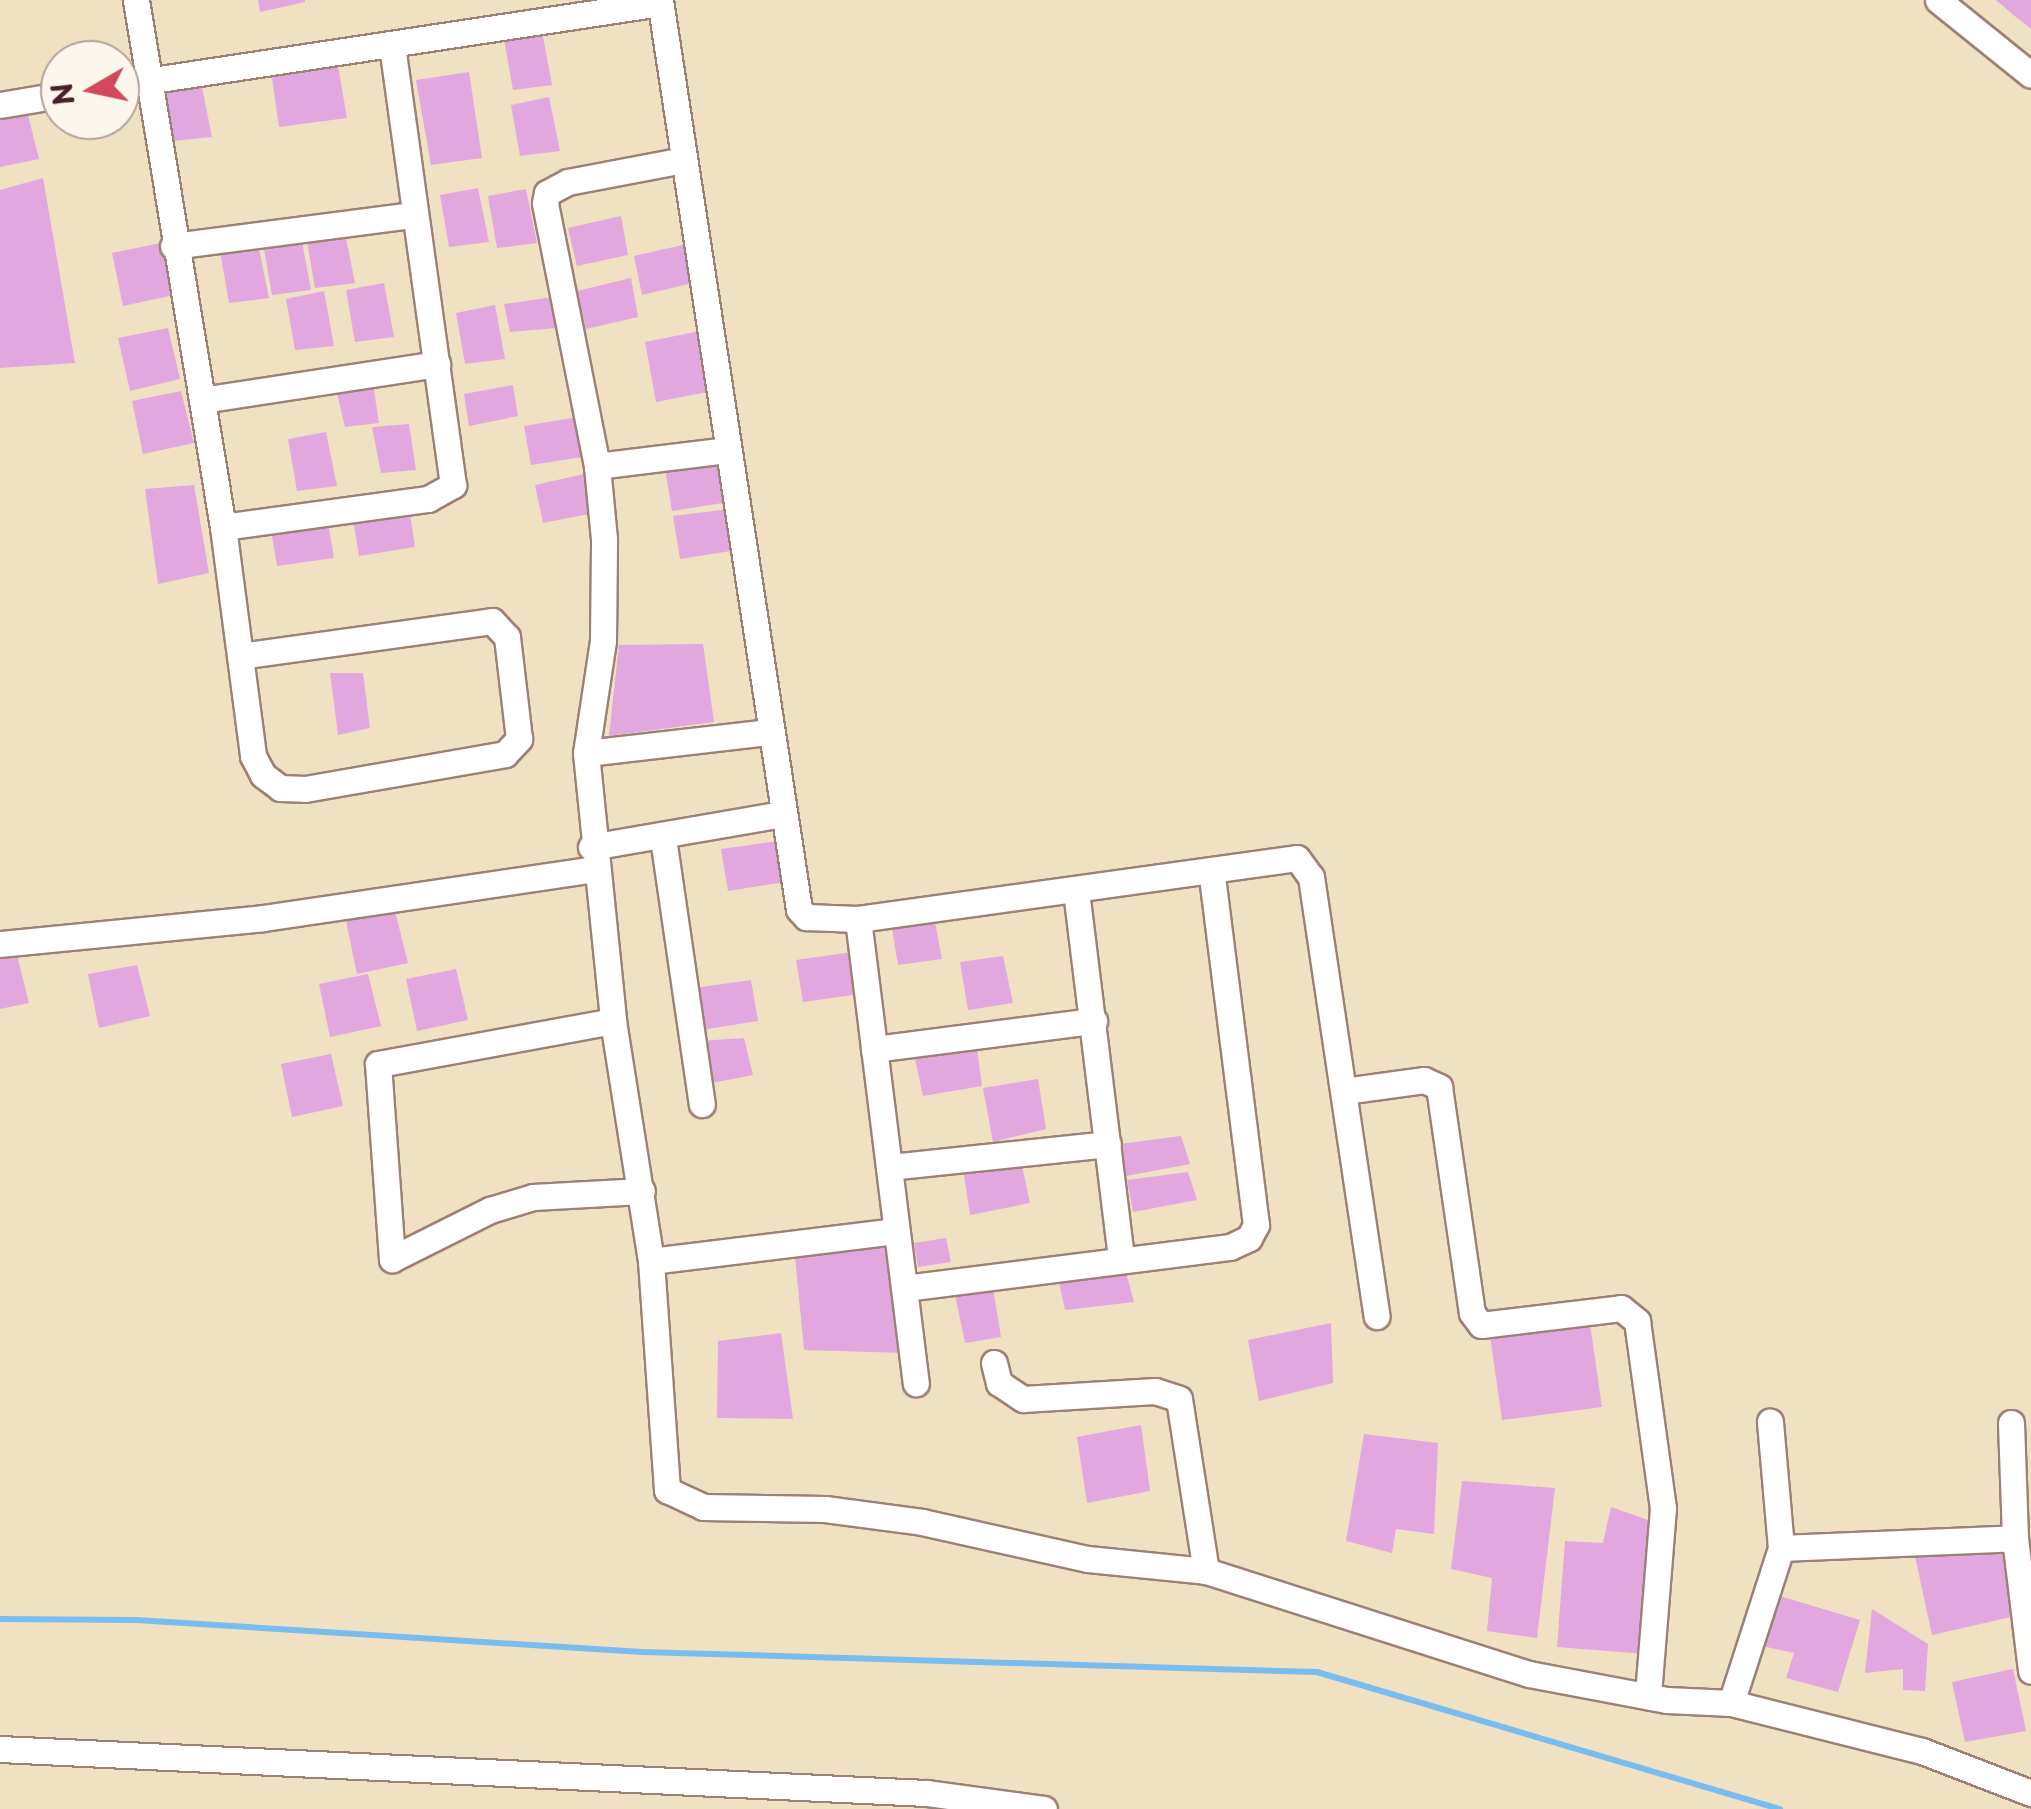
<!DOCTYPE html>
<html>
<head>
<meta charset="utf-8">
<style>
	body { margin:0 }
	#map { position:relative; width:2031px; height:1809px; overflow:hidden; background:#f0e1c2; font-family:"Playpen Sans",sans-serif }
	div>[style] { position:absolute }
	.stream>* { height:6px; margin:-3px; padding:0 3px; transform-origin:3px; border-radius:3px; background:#79bcef }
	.building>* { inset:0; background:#e2a7df }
	.roads { filter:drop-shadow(2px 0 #9d8076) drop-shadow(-2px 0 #9d8076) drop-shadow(0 2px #9d8076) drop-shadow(0 -2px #9d8076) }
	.street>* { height:25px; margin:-12.5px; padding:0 12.5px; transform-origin:12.5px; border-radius:12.5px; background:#fff }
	span { translate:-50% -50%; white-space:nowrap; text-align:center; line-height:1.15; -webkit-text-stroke:9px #fbf7ec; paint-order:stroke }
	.north { position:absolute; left:40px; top:40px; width:100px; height:100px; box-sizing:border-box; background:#fbf7ec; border:2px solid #b4a19f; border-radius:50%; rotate:261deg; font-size:28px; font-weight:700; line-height:40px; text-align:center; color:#4a1f2b }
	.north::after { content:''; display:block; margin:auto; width:35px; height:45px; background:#d1495b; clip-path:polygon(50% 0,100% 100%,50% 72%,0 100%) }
</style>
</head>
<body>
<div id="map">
	<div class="stream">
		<div style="left:0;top:1619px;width:136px;rotate:0.4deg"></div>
		<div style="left:136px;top:1620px;width:507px;rotate:3.62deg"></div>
		<div style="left:642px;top:1652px;width:675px;rotate:1.7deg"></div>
		<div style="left:1317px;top:1672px;width:483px;rotate:16.5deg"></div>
	</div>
	<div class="building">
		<div style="clip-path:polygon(258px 0,305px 0,305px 2px,260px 12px)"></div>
		<div style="clip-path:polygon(1996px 0,2031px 0,2031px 29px,2011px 13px)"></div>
		<div style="clip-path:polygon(542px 31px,552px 85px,513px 90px,504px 39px)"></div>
		<div style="clip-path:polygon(337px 60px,347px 118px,279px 127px,271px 71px)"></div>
		<div style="clip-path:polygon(469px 72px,482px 158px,431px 165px,416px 80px)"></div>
		<div style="clip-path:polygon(201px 82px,212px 137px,173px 141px,163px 90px)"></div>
		<div style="clip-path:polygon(549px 97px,560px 151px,520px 156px,511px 105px)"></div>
		<div style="clip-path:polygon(26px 107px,39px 159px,0 167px,0 113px)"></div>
		<div style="clip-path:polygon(43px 178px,75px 363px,0 368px,0 190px)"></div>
		<div style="clip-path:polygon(478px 188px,489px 242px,449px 247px,440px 195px)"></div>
		<div style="clip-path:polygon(526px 189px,537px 243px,497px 248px,488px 196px)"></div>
		<div style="clip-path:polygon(621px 216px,628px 255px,577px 266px,568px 228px)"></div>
		<div style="clip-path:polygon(344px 228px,355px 283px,315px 288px,306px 236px)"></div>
		<div style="clip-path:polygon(301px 236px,311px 290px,272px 295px,263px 243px)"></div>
		<div style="clip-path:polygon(161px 243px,174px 295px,123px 306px,112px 253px)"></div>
		<div style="clip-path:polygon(258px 243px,269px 298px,229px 303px,220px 251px)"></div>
		<div style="clip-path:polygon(687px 244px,693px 283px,642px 295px,634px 256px)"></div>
		<div style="clip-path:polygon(631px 278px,638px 317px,586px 329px,577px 291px)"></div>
		<div style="clip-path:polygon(384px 283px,394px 337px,355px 342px,346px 290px)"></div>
		<div style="clip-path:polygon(324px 291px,334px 346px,295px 350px,286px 299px)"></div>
		<div style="clip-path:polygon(554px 297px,556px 328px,510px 332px,504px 304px)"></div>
		<div style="clip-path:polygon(495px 305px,505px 359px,465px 364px,456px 313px)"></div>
		<div style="clip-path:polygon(168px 328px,180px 379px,130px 391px,118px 338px)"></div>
		<div style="clip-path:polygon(700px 331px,712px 391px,656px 402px,645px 342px)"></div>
		<div style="clip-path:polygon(372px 377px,379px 423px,345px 427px,334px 381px)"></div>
		<div style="clip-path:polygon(513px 385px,518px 416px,469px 426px,464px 394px)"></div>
		<div style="clip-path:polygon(181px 391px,194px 443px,143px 454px,132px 401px)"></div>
		<div style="clip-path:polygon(578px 417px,582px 457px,531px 465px,524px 426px)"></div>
		<div style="clip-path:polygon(409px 424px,416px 470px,381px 473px,372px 427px)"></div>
		<div style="clip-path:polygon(326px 432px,337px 486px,297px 491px,288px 439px)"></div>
		<div style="clip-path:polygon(723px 461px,729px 502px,672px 511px,665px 468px)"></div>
		<div style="clip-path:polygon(589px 473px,594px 513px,543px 523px,535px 485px)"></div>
		<div style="clip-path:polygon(194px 485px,209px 573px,158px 584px,145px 489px)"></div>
		<div style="clip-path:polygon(409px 506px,415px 547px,359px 556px,352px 513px)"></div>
		<div style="clip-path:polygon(730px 509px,737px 550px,680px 559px,673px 516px)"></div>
		<div style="clip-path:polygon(327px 516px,334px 558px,277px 566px,270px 524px)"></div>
		<div style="clip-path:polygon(703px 644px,714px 722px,609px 736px,619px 645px)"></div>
		<div style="clip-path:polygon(330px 673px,363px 673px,370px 728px,338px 735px)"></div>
		<div style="clip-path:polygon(778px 841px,785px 882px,728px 891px,721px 849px)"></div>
		<div style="clip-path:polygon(395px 911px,408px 963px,357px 974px,346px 921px)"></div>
		<div style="clip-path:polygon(933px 912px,942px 959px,898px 965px,890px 917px)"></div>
		<div style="clip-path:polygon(16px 951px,29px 1003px,0 1009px,0 954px)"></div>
		<div style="clip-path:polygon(853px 952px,860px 994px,803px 1002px,796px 960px)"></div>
		<div style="clip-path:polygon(1003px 956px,1013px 1003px,968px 1010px,960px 962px)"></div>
		<div style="clip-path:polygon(137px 965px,150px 1016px,99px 1028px,88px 974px)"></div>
		<div style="clip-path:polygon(456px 969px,468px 1020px,417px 1031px,406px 979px)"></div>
		<div style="clip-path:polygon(368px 974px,381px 1026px,330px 1037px,319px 984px)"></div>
		<div style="clip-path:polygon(751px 980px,758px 1021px,701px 1030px,694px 988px)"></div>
		<div style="clip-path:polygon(744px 1038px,753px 1075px,706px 1084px,699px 1041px)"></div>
		<div style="clip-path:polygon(976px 1041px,982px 1086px,923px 1096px,913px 1050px)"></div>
		<div style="clip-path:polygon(331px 1054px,343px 1106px,292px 1117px,281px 1064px)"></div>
		<div style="clip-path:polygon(1038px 1079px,1046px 1129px,993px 1142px,983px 1088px)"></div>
		<div style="clip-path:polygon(1181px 1136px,1190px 1164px,1126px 1176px,1120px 1144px)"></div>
		<div style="clip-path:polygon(1021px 1161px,1030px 1203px,970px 1215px,963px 1169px)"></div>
		<div style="clip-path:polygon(1188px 1172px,1197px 1200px,1133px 1212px,1127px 1180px)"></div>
		<div style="clip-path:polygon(946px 1238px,951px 1262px,918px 1267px,914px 1243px)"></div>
		<div style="clip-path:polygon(893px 1240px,905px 1353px,804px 1350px,795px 1256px)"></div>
		<div style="clip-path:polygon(1123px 1262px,1134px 1302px,1065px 1310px,1057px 1273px)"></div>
		<div style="clip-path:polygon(993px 1288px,1001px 1337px,965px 1343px,955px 1295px)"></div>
		<div style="clip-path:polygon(1331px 1323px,1333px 1383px,1259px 1401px,1248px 1340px)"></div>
		<div style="clip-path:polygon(1590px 1324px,1602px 1407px,1502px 1420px,1490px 1336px)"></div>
		<div style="clip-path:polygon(781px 1333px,793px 1419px,717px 1418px,718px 1341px)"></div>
		<div style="clip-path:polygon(1141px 1425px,1150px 1491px,1087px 1503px,1077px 1437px)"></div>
		<div style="clip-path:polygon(1364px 1434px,1438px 1443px,1434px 1534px,1396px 1529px,1392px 1553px,1346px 1541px)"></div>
		<div style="clip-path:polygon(1462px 1481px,1555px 1488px,1537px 1638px,1487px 1631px,1492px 1578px,1451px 1569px)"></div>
		<div style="clip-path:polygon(1611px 1507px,1654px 1522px,1645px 1654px,1557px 1647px,1565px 1541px,1603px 1543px)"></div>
		<div style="clip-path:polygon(2006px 1544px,2011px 1617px,1932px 1635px,1913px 1547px)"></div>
		<div style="clip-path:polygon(1776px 1595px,1860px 1620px,1838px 1692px,1786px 1678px,1794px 1653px,1762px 1646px)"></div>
		<div style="clip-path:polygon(1872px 1609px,1928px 1644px,1925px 1691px,1903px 1690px,1903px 1669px,1865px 1673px)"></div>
		<div style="clip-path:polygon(2013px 1669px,2026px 1731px,1965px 1742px,1952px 1682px)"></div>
	</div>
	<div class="roads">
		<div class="street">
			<div style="left:136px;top:0;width:534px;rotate:80.63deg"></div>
			<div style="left:223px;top:527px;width:231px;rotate:82.5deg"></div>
			<div style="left:253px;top:756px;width:21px;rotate:62deg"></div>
			<div style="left:263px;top:775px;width:21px;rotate:37deg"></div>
			<div style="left:280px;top:788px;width:25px;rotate:2deg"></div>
			<div style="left:305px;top:789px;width:203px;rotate:-9.9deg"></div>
			<div style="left:505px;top:754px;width:21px;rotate:-47deg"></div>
			<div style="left:519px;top:739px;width:103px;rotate:-96.7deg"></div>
			<div style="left:507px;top:637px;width:22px;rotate:-133deg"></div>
			<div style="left:492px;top:621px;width:254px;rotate:172.1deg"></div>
			<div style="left:660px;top:0;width:920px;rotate:81.31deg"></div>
			<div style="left:799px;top:909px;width:11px;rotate:49deg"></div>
			<div style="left:806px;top:917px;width:52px;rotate:2.2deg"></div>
			<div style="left:858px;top:919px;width:443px;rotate:-7.9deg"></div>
			<div style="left:1297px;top:858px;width:24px;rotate:54deg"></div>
			<div style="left:1311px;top:877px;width:444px;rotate:81.5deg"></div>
			<div style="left:1938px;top:0;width:119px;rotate:38.9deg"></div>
			<div style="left:120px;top:85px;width:546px;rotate:-8.63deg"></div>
			<div style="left:0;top:105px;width:61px;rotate:-9.5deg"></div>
			<div style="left:173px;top:246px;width:241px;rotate:-7.4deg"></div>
			<div style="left:202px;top:400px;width:238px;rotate:-8.7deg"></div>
			<div style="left:597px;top:466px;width:132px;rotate:-7deg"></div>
			<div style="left:223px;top:527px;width:207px;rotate:-7.8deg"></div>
			<div style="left:428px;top:499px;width:29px;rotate:-29deg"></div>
			<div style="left:453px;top:485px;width:443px;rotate:-97.9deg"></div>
			<div style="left:768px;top:732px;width:183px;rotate:173.4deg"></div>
			<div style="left:586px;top:753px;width:269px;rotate:84.2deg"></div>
			<div style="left:613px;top:1021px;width:243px;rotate:81deg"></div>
			<div style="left:651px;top:1261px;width:230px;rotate:86deg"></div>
			<div style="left:667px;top:1490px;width:40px;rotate:25deg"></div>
			<div style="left:703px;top:1507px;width:122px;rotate:0.9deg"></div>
			<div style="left:825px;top:1509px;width:98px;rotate:7.6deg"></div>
			<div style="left:922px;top:1522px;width:170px;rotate:12.6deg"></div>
			<div style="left:1088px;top:1559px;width:119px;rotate:5.8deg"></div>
			<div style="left:1206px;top:1571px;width:339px;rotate:17.7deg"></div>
			<div style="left:1529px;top:1674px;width:140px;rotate:10.7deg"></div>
			<div style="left:1667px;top:1700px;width:64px;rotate:2.7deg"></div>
			<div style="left:1731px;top:1703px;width:197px;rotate:14.1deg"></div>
			<div style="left:1922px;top:1751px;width:117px;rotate:21.1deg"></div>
			<div style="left:586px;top:753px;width:113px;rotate:-81.4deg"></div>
			<div style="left:603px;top:641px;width:102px;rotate:-89.4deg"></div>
			<div style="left:604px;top:539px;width:73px;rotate:-95.5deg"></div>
			<div style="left:597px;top:466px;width:268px;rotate:-101.2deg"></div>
			<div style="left:545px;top:203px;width:10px;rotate:-79deg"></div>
			<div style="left:547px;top:193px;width:24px;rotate:-28deg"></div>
			<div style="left:568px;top:182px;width:117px;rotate:-10.8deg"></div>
			<div style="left:663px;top:838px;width:269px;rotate:81.7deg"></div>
			<div style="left:591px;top:847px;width:194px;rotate:-9.8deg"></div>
			<div style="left:1076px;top:891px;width:370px;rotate:83deg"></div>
			<div style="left:858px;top:919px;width:468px;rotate:82.9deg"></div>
			<div style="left:0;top:944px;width:264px;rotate:-5.6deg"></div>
			<div style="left:263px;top:918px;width:336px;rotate:-8.4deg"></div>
			<div style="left:613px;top:1021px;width:239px;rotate:169.6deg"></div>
			<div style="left:378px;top:1064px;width:196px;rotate:85.9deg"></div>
			<div style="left:392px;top:1259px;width:110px;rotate:-26.6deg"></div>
			<div style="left:490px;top:1210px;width:45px;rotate:-16.8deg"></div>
			<div style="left:533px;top:1197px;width:109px;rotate:-3.2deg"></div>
			<div style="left:874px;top:1049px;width:222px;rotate:-7.3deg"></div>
			<div style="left:1344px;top:1091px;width:81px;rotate:-7.8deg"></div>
			<div style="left:1424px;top:1080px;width:17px;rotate:25deg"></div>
			<div style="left:1439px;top:1087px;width:228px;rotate:81.7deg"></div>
			<div style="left:1472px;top:1313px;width:15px;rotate:53deg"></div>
			<div style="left:1481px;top:1325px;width:141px;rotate:-6.9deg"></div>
			<div style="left:1621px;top:1308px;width:21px;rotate:39deg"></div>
			<div style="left:1637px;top:1321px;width:189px;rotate:82.1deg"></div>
			<div style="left:1663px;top:1508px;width:189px;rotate:94.6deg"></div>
			<div style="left:889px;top:1167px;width:220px;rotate:-6deg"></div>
			<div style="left:651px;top:1261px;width:247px;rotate:-7deg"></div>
			<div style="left:905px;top:1288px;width:328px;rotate:-7.2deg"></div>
			<div style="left:1230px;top:1247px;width:21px;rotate:-25deg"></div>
			<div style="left:1249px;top:1238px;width:15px;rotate:-62deg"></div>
			<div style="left:1256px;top:1225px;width:357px;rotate:-97.2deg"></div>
			<div style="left:994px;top:1363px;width:21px;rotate:76deg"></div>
			<div style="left:999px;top:1383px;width:29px;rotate:34deg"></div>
			<div style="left:1023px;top:1399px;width:132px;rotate:-3.5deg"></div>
			<div style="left:1155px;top:1391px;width:25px;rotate:18deg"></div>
			<div style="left:1179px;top:1399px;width:174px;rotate:81.1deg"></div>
			<div style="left:2011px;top:1423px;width:115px;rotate:88deg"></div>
			<div style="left:2015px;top:1538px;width:134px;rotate:83.1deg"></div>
			<div style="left:1781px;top:1548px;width:234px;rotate:-2.4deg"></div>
			<div style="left:1731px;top:1703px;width:163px;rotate:-72.1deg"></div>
			<div style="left:1781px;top:1548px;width:127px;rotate:-95deg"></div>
			<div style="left:0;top:1749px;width:928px;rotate:2.72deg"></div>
			<div style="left:927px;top:1793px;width:118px;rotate:7.8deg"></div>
		</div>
	</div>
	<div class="north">N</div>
</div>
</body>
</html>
